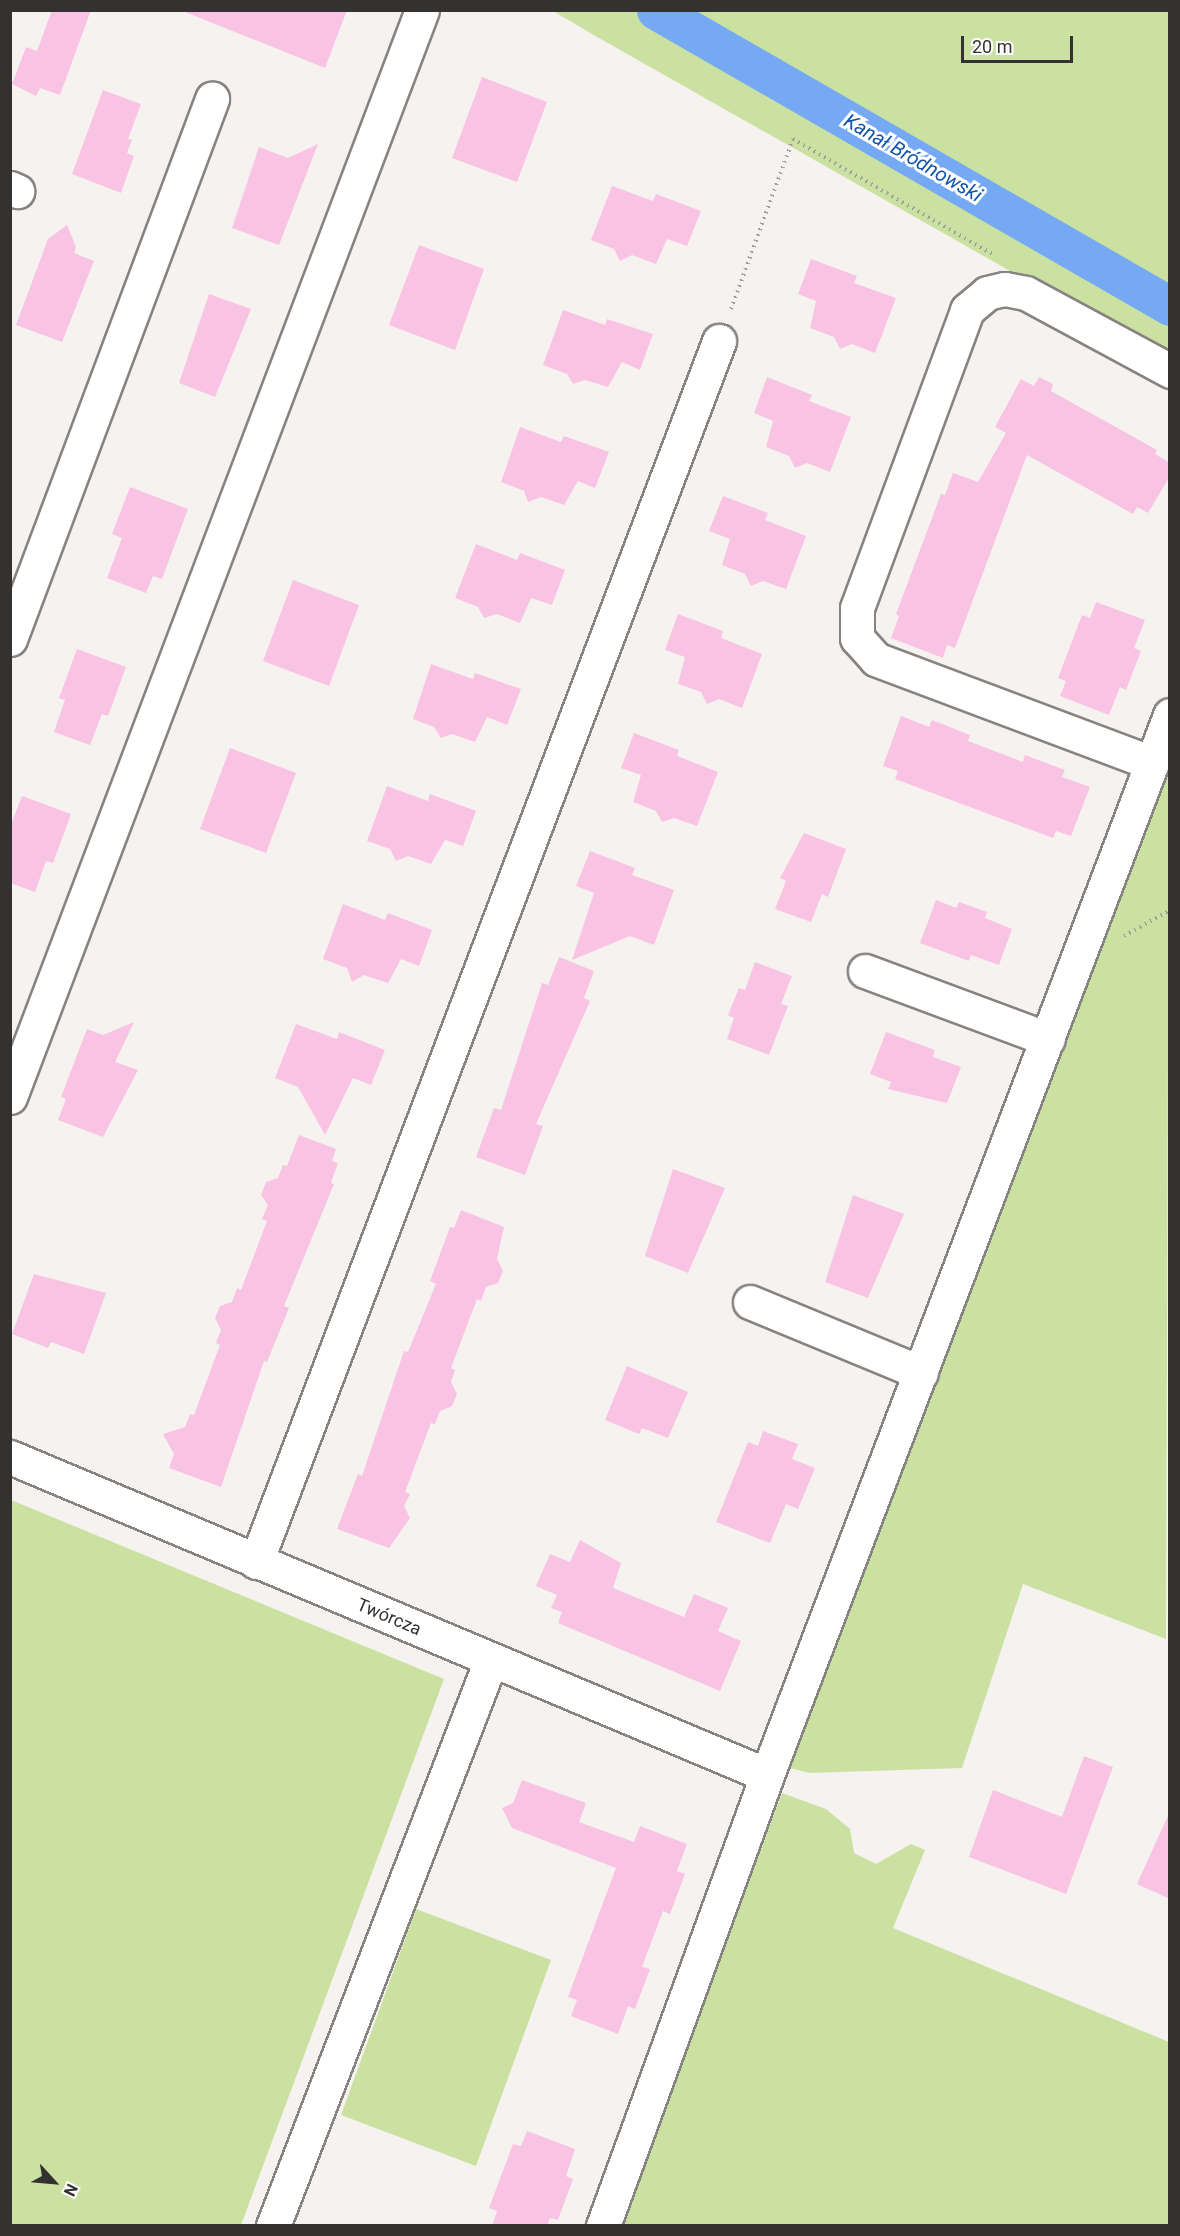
<!DOCTYPE html>
<html>
<head>
<meta charset="utf-8">
<style>
	body { margin:0 }
	#map { position:relative; width:1180px; height:2236px; overflow:hidden; background:#f6f2ef; font-family:Roboto,sans-serif }
	div>[style] { position:absolute }
	.green>* { inset:0; background:#cae1a1 }
	.canal>* { height:39px; margin:-19.5px; padding:0 19.5px; transform-origin:19.5px; border-radius:19.5px; background:#76a9f3 }
	.building>* { inset:0; background:#f9c4e3 }
	.path>* { height:4px; margin-top:-2px; transform-origin:0; background:repeating-linear-gradient(90deg,#9f9c9a 0 1.5px,transparent 0 6px) }
	.roads { filter:drop-shadow(2px 0 #878381) drop-shadow(-2px 0 #878381) drop-shadow(0 2px #878381) drop-shadow(0 -2px #878381) }
	.minor>* { height:33px; margin:-16.5px; padding:0 16.5px; transform-origin:16.5px; border-radius:16.5px; background:#fff }
	span { translate:-50% -50%; white-space:nowrap; text-align:center; line-height:1.15; -webkit-text-stroke:6px #fff; paint-order:stroke }
	.street-label { font-size:18px; color:#333231 }
	.water-label { font-size:20px; color:#1353a8; font-style:italic }
	.frame { position:absolute; inset:0; border:12px solid #333231; pointer-events:none }
	.north { position:absolute; left:24px; top:2152px; width:60px; height:60px; -webkit-text-stroke:4px #fff; paint-order:stroke; rotate:116deg; font-size:16px; font-weight:700; line-height:24px; text-align:center; color:#333231 }
	.north::after { content:''; display:block; margin:auto; width:21px; height:27px; background:#333231; clip-path:polygon(50% 0,100% 100%,50% 72%,0 100%) }
	.scale { position:absolute; left:961px; top:36px; width:112px; height:27px; box-sizing:border-box; border:3px solid #333231; border-top:0; padding-left:8px; font-size:18px; line-height:21px; white-space:nowrap; color:#333231; -webkit-text-stroke:4px #fff; paint-order:stroke }
</style>
</head>
<body>
<div id="map">
	<div class="green">
		<div style="clip-path:polygon(553px 11px,1169px 11px,1169px 361px,599px 38px)"></div>
		<div style="clip-path:polygon(1169px 751px,1166px 1639px,1023px 1584px,962px 1768px,809px 1773px,790px 1768px)"></div>
		<div style="clip-path:polygon(11px 1500px,444px 1679px,241px 2225px,11px 2225px)"></div>
		<div style="clip-path:polygon(782px 1793px,826px 1809px,850px 1829px,854px 1853px,876px 1864px,911px 1844px,925px 1850px,893px 1928px,1169px 2042px,1169px 2225px,620px 2226px)"></div>
		<div style="clip-path:polygon(416px 1909px,551px 1960px,476px 2166px,341px 2115px)"></div>
	</div>
	<div class="canal">
		<div style="left:656px;top:10px;width:593px;rotate:29.94deg"></div>
	</div>
	<div class="building">
		<div style="clip-path:polygon(52px 10px,91px 10px,60px 95px,40px 88px,36px 96px,12px 84px,26px 47px,37px 51px)"></div>
		<div style="clip-path:polygon(180px 10px,347px 10px,325px 68px)"></div>
		<div style="clip-path:polygon(482px 77px,547px 102px,517px 182px,452px 158px)"></div>
		<div style="clip-path:polygon(103px 90px,141px 104px,128px 139px,132px 140px,127px 153px,134px 156px,121px 193px,72px 174px)"></div>
		<div style="clip-path:polygon(318px 144px,279px 245px,232px 228px,259px 147px,288px 158px)"></div>
		<div style="clip-path:polygon(612px 186px,653px 201px,656px 194px,701px 211px,687px 246px,667px 239px,656px 264px,632px 255px,620px 261px,614px 249px,591px 240px)"></div>
		<div style="clip-path:polygon(67px 225px,76px 247px,74px 253px,94px 261px,62px 342px,16px 325px,48px 239px)"></div>
		<div style="clip-path:polygon(419px 245px,484px 269px,455px 350px,389px 325px)"></div>
		<div style="clip-path:polygon(811px 259px,857px 276px,854px 283px,896px 298px,875px 353px,852px 344px,840px 349px,834px 337px,810px 328px,816px 301px,798px 294px)"></div>
		<div style="clip-path:polygon(209px 294px,251px 309px,215px 397px,179px 383px)"></div>
		<div style="clip-path:polygon(563px 310px,605px 325px,607px 319px,653px 334px,640px 370px,622px 362px,608px 387px,585px 380px,573px 384px,567px 374px,543px 365px)"></div>
		<div style="clip-path:polygon(767px 377px,812px 395px,809px 401px,851px 417px,830px 472px,807px 463px,795px 468px,789px 456px,766px 447px,773px 421px,754px 413px)"></div>
		<div style="clip-path:polygon(1039px 377px,1053px 384px,1051px 391px,1157px 450px,1155px 454px,1170px 463px,1170px 476px,1148px 513px,1137px 507px,1133px 514px,1027px 455px,955px 648px,947px 645px,943px 658px,891px 638px,899px 616px,896px 614px,941px 494px,945px 495px,953px 473px,978px 482px,1006px 433px,995px 427px,1021px 379px,1034px 386px)"></div>
		<div style="clip-path:polygon(520px 427px,561px 442px,564px 436px,609px 452px,595px 488px,578px 481px,564px 505px,541px 497px,528px 502px,524px 491px,501px 482px)"></div>
		<div style="clip-path:polygon(130px 487px,188px 509px,162px 579px,153px 576px,146px 593px,107px 578px,122px 538px,112px 534px)"></div>
		<div style="clip-path:polygon(723px 496px,768px 513px,765px 520px,806px 536px,786px 589px,763px 581px,751px 586px,745px 574px,722px 565px,730px 539px,709px 531px)"></div>
		<div style="clip-path:polygon(476px 544px,517px 560px,520px 553px,565px 570px,552px 605px,531px 598px,520px 623px,497px 614px,484px 618px,478px 607px,455px 598px)"></div>
		<div style="clip-path:polygon(293px 580px,359px 605px,329px 686px,263px 661px)"></div>
		<div style="clip-path:polygon(1096px 602px,1145px 620px,1134px 648px,1141px 651px,1126px 690px,1120px 687px,1109px 715px,1060px 696px,1066px 681px,1058px 678px,1082px 615px,1090px 618px)"></div>
		<div style="clip-path:polygon(678px 614px,723px 631px,721px 638px,762px 654px,742px 708px,719px 699px,707px 704px,701px 692px,678px 684px,685px 657px,665px 650px)"></div>
		<div style="clip-path:polygon(77px 649px,126px 667px,108px 716px,102px 714px,90px 745px,54px 732px,65px 700px,59px 698px)"></div>
		<div style="clip-path:polygon(431px 664px,473px 679px,475px 673px,521px 689px,507px 725px,487px 717px,475px 742px,452px 734px,441px 738px,434px 727px,413px 719px)"></div>
		<div style="clip-path:polygon(901px 716px,929px 727px,932px 720px,970px 735px,968px 741px,1023px 762px,1025px 755px,1065px 770px,1062px 777px,1090px 787px,1071px 836px,1056px 831px,1053px 838px,895px 779px,898px 771px,883px 766px)"></div>
		<div style="clip-path:polygon(634px 733px,679px 750px,677px 756px,718px 772px,697px 826px,674px 818px,662px 822px,656px 811px,633px 802px,641px 775px,621px 768px)"></div>
		<div style="clip-path:polygon(230px 748px,296px 773px,266px 853px,200px 829px)"></div>
		<div style="clip-path:polygon(387px 786px,428px 801px,430px 794px,476px 811px,463px 846px,445px 840px,431px 864px,408px 856px,396px 861px,390px 849px,367px 841px)"></div>
		<div style="clip-path:polygon(22px 796px,71px 814px,53px 863px,46px 861px,35px 892px,10px 883px,10px 827px)"></div>
		<div style="clip-path:polygon(804px 833px,846px 849px,828px 897px,822px 894px,811px 922px,775px 909px,786px 881px,780px 878px)"></div>
		<div style="clip-path:polygon(590px 851px,635px 868px,632px 875px,674px 890px,654px 945px,630px 936px,572px 960px,594px 893px,576px 886px)"></div>
		<div style="clip-path:polygon(936px 900px,956px 908px,959px 902px,987px 912px,985px 918px,1012px 929px,999px 965px,971px 955px,969px 961px,920px 943px)"></div>
		<div style="clip-path:polygon(343px 904px,385px 920px,388px 913px,432px 930px,419px 966px,401px 959px,388px 983px,364px 975px,352px 982px,347px 968px,323px 959px)"></div>
		<div style="clip-path:polygon(559px 957px,594px 971px,584px 998px,590px 1001px,536px 1124px,543px 1126px,525px 1175px,476px 1157px,494px 1108px,501px 1110px,542px 983px,548px 985px)"></div>
		<div style="clip-path:polygon(755px 962px,792px 976px,781px 1004px,788px 1006px,769px 1055px,727px 1039px,734px 1018px,728px 1015px,739px 988px,745px 990px)"></div>
		<div style="clip-path:polygon(134px 1022px,115px 1062px,138px 1070px,103px 1137px,58px 1120px,66px 1099px,61px 1097px,87px 1029px,103px 1035px)"></div>
		<div style="clip-path:polygon(296px 1024px,337px 1039px,339px 1032px,385px 1050px,371px 1085px,353px 1078px,325px 1135px,298px 1087px,275px 1078px)"></div>
		<div style="clip-path:polygon(886px 1032px,935px 1050px,933px 1057px,961px 1067px,947px 1103px,888px 1089px,891px 1082px,870px 1074px)"></div>
		<div style="clip-path:polygon(299px 1135px,336px 1149px,332px 1161px,338px 1163px,331px 1183px,334px 1184px,284px 1306px,289px 1308px,267px 1362px,264px 1361px,221px 1487px,169px 1468px,174px 1454px,163px 1434px,185px 1427px,190px 1414px,194px 1415px,220px 1345px,216px 1343px,221px 1330px,215px 1318px,220px 1306px,232px 1302px,237px 1288px,241px 1290px,267px 1221px,262px 1219px,268px 1205px,261px 1195px,266px 1182px,278px 1178px,283px 1165px,287px 1166px)"></div>
		<div style="clip-path:polygon(673px 1169px,725px 1188px,688px 1273px,645px 1256px)"></div>
		<div style="clip-path:polygon(853px 1195px,904px 1214px,868px 1298px,825px 1282px)"></div>
		<div style="clip-path:polygon(461px 1210px,504px 1227px,497px 1259px,503px 1271px,498px 1283px,486px 1287px,481px 1301px,477px 1299px,451px 1368px,455px 1370px,451px 1382px,457px 1394px,452px 1406px,440px 1411px,435px 1424px,431px 1423px,405px 1492px,410px 1494px,404px 1506px,410px 1518px,389px 1548px,337px 1529px,358px 1474px,362px 1476px,404px 1351px,408px 1352px,436px 1284px,430px 1281px,450px 1227px,454px 1228px)"></div>
		<div style="clip-path:polygon(34px 1274px,106px 1293px,84px 1354px,51px 1342px,48px 1348px,12px 1334px)"></div>
		<div style="clip-path:polygon(627px 1366px,688px 1392px,668px 1438px,642px 1428px,639px 1434px,605px 1420px)"></div>
		<div style="clip-path:polygon(763px 1431px,798px 1444px,792px 1459px,815px 1468px,798px 1509px,786px 1504px,770px 1543px,716px 1522px,748px 1442px,758px 1446px)"></div>
		<div style="clip-path:polygon(580px 1540px,621px 1563px,613px 1588px,684px 1617px,694px 1594px,728px 1608px,718px 1631px,741px 1641px,720px 1691px,558px 1623px,562px 1612px,551px 1608px,557px 1595px,536px 1586px,550px 1554px,570px 1562px)"></div>
		<div style="clip-path:polygon(1084px 1756px,1113px 1767px,1066px 1894px,969px 1857px,993px 1790px,1062px 1817px)"></div>
		<div style="clip-path:polygon(522px 1780px,586px 1803px,579px 1822px,634px 1842px,640px 1826px,687px 1844px,677px 1871px,685px 1874px,670px 1914px,663px 1911px,642px 1967px,650px 1969px,635px 2009px,628px 2006px,618px 2034px,571px 2016px,577px 2000px,568px 1997px,616px 1868px,512px 1828px,502px 1808px,513px 1803px)"></div>
		<div style="clip-path:polygon(1170px 1811px,1170px 1899px,1137px 1884px)"></div>
		<div style="clip-path:polygon(527px 2131px,575px 2149px,566px 2176px,573px 2179px,558px 2220px,550px 2218px,547px 2226px,492px 2226px,497px 2211px,489px 2208px,513px 2144px,521px 2146px)"></div>
	</div>
	<div class="path">
		<div style="left:731px;top:309px;width:181px;rotate:-70deg"></div>
		<div style="left:793px;top:139px;width:232px;rotate:30deg"></div>
		<div style="left:1124px;top:936px;width:53px;rotate:-29.5deg"></div>
	</div>
	<div class="roads">
		<div class="minor">
			<div style="left:10px;top:188px;width:8px;rotate:23deg"></div>
			<div style="left:10px;top:639px;width:577px;rotate:-69.49deg"></div>
			<div style="left:1152px;top:763px;width:295px;rotate:-159.4deg"></div>
			<div style="left:876px;top:659px;width:28px;rotate:-132deg"></div>
			<div style="left:857px;top:638px;width:30px;rotate:-90deg"></div>
			<div style="left:857px;top:608px;width:318px;rotate:-69.7deg"></div>
			<div style="left:967px;top:310px;width:26px;rotate:-40deg"></div>
			<div style="left:987px;top:293px;width:18px;rotate:-13deg"></div>
			<div style="left:1005px;top:289px;width:21px;rotate:11deg"></div>
			<div style="left:1026px;top:293px;width:164px;rotate:28.4deg"></div>
			<div style="left:865px;top:971px;width:195px;rotate:20.4deg"></div>
			<div style="left:10px;top:1097px;width:1162px;rotate:-69.24deg"></div>
			<div style="left:750px;top:1302px;width:185px;rotate:22.5deg"></div>
			<div style="left:10px;top:1457px;width:821px;rotate:22.79deg"></div>
			<div style="left:256px;top:1562px;width:1306px;rotate:-69.23deg"></div>
			<div style="left:273px;top:2226px;width:607px;rotate:-68.94deg"></div>
			<div style="left:603px;top:2226px;width:480px;rotate:-70deg"></div>
			<div style="left:767px;top:1775px;width:1134px;rotate:-69.18deg"></div>
		</div>
	</div>
	<div class="street-label">
		<span style="left:389px;top:1617px;rotate:23deg">Twórcza</span>
	</div>
	<div class="water-label">
		<span style="left:913px;top:158px;rotate:30deg">Kanał Bródnowski</span>
	</div>
	<div class="frame"></div>
	<div class="north">N</div>
	<div class="scale">20 m</div>
</div>
</body>
</html>
